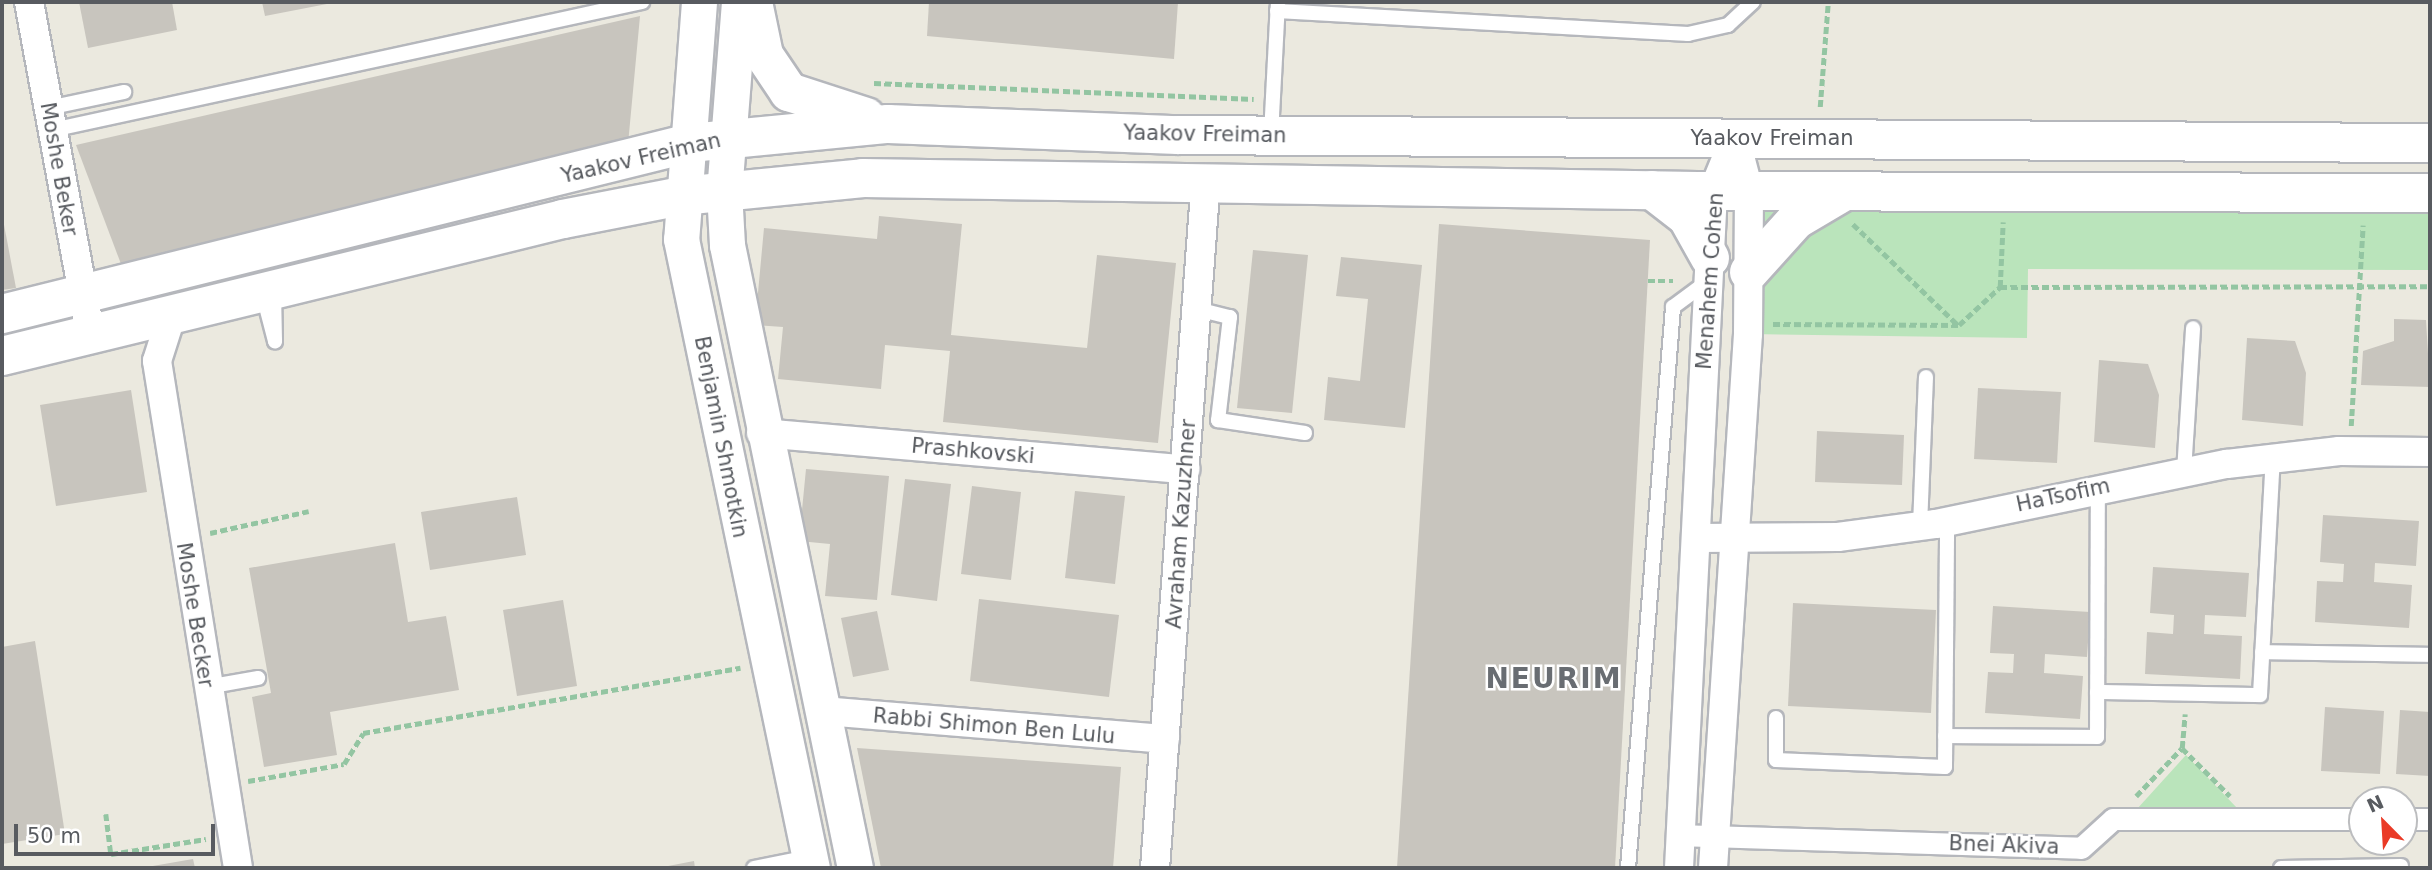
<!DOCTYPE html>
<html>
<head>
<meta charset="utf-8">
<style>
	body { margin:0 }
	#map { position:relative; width:2432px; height:870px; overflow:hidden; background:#ebe9df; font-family:"DejaVu Sans",sans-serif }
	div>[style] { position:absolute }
	.green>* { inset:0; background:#bae4bb }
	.building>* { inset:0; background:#c8c5be }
	.path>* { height:4.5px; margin-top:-2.25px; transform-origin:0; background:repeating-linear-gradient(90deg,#93c5a2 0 7px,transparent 0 10.5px) }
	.roads { filter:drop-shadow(2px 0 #b5b7bc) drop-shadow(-2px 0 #b5b7bc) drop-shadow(0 2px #b5b7bc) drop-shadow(0 -2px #b5b7bc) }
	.service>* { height:14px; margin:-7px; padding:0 7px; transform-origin:7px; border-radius:7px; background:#fff }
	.pedestrian>* { height:21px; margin:-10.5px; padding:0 10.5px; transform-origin:10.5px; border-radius:10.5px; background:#fff }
	.minor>* { height:28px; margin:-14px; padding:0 14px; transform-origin:14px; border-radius:14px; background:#fff }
	.tertiary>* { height:35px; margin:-17.5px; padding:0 17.5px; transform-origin:17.5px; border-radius:17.5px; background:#fff }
	.secondary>* { height:38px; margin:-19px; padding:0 19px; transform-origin:19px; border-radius:19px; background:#fff }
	span { translate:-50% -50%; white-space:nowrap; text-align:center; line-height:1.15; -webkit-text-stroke:5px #fff; paint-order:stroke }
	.street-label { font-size:21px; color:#585b60 }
	.district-label { font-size:28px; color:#696d72; font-weight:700; letter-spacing:2px }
	.frame { position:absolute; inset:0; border:4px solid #585b60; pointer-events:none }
	.north { position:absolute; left:2348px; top:786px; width:70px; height:70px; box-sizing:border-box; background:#fff; border:2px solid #bcbdbf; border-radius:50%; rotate:336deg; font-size:19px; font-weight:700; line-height:28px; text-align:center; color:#585b60 }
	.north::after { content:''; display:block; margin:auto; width:24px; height:32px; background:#ea3a26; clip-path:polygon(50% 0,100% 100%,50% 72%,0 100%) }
	.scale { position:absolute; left:14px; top:824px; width:201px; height:32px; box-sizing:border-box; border:4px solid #585b60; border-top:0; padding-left:9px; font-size:21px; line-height:24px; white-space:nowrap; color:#585b60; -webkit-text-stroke:5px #fff; paint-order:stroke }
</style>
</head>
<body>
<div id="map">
	<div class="green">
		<div style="clip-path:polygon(1749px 191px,2430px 193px,2430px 270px,2028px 269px,2027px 338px,1748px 334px)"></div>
		<div style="clip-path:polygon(2186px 755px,2238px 809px,2137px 809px)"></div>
	</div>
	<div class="building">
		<div style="clip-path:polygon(79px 2px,172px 2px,177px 30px,88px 48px)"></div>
		<div style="clip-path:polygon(262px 2px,331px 2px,332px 3px,265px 16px)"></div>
		<div style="clip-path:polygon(929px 2px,1178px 2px,1174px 59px,927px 36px)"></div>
		<div style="clip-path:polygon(640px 16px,628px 144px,121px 264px,76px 145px)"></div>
		<div style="clip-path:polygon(2px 214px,16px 288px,2px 290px)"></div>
		<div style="clip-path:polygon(879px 216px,962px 224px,951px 335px,1087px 348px,1097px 255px,1176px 263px,1158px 443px,943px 422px,950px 351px,885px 345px,881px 389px,778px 379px,783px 327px,755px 325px,764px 228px,877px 239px)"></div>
		<div style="clip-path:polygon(1439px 224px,1650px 240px,1615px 868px,1397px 868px)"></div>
		<div style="clip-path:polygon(1253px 250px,1308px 255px,1292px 413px,1237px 408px)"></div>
		<div style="clip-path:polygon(1341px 257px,1422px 265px,1405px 428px,1324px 420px,1328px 377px,1360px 381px,1368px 299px,1336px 296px)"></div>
		<div style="clip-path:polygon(2394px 319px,2426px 320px,2430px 387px,2361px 385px,2363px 351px,2394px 341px)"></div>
		<div style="clip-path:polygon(2247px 338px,2295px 341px,2306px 373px,2303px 426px,2242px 420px)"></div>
		<div style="clip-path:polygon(2099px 360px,2148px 364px,2159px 395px,2155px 448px,2094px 442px)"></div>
		<div style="clip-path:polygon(1978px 388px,2061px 392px,2057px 463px,1974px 459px)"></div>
		<div style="clip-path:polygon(131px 390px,147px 492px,56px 506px,40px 405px)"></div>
		<div style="clip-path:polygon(1817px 431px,1904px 435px,1902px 485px,1815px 482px)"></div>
		<div style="clip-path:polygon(806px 469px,889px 476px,877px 600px,825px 596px,830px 544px,799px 541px)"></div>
		<div style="clip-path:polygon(905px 479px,951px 484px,937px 601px,891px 595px)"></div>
		<div style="clip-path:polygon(972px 486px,1021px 492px,1011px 580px,961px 574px)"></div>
		<div style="clip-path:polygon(1075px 491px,1125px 496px,1115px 584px,1065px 578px)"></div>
		<div style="clip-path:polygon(517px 497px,526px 555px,430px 570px,421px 512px)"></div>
		<div style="clip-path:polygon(2323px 515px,2419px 521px,2416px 566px,2375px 563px,2374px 582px,2412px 585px,2409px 628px,2315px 622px,2317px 581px,2343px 582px,2344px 564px,2320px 562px)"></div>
		<div style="clip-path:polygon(395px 543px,408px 622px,446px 616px,459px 690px,330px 712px,337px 755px,264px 767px,252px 697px,271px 693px,249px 568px)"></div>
		<div style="clip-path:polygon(2153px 567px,2249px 573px,2246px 617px,2205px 615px,2204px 634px,2242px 636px,2240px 679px,2145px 674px,2147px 632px,2173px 634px,2174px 615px,2150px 613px)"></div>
		<div style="clip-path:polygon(979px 599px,1119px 615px,1109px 697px,970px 681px)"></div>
		<div style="clip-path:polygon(563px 600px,577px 686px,517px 696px,503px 610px)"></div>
		<div style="clip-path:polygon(1793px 603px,1936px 610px,1931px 713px,1788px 706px)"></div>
		<div style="clip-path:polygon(1993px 606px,2090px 612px,2087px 657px,2045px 654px,2044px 673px,2083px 676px,2080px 719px,1985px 713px,1988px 672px,2013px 673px,2014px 654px,1990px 653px)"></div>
		<div style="clip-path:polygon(877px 611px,889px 670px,853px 677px,841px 618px)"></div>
		<div style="clip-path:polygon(35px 641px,65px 834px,2px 844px,2px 647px)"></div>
		<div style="clip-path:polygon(2325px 707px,2384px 711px,2380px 774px,2321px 771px)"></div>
		<div style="clip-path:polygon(2400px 710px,2430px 712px,2430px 776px,2396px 774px)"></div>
		<div style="clip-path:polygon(857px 748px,1121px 767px,1113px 868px,881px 868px)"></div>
		<div style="clip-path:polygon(193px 859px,195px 868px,147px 868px,147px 867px)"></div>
		<div style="clip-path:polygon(694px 861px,695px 868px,663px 868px,663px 867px)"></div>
	</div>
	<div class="path">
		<div style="left:874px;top:83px;width:380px;rotate:2.4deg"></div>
		<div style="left:1820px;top:107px;width:105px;rotate:-85.6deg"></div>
		<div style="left:1853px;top:224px;width:146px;rotate:43.9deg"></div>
		<div style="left:1648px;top:281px;width:25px"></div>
		<div style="left:2000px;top:287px;width:430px;rotate:-0.1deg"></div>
		<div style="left:1773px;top:324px;width:186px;rotate:0.3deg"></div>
		<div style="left:1959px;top:325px;width:56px;rotate:-42.8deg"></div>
		<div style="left:2000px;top:287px;width:65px;rotate:-87.4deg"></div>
		<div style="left:2351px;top:426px;width:201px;rotate:-86.6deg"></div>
		<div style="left:210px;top:533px;width:101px;rotate:-12.5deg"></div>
		<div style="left:2182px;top:748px;width:34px;rotate:-85deg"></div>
		<div style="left:248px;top:781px;width:97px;rotate:-10deg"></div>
		<div style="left:344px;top:764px;width:36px;rotate:-58deg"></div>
		<div style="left:363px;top:733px;width:383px;rotate:-9.8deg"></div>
		<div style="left:2136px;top:796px;width:66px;rotate:-46.2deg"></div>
		<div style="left:2182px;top:748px;width:68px;rotate:45deg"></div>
		<div style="left:106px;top:814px;width:40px;rotate:82.9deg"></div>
		<div style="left:111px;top:854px;width:96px;rotate:-9deg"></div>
	</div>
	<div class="roads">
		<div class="service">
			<div style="left:1277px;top:11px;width:412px;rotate:3.2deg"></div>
			<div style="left:1688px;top:34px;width:41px;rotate:-12.7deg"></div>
			<div style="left:1728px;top:25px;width:34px;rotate:-43deg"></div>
			<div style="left:48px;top:108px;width:78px;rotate:-11.9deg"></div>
			<div style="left:52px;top:130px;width:604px;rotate:-12.24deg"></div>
			<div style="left:1271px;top:135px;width:133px;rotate:-87deg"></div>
			<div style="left:274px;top:293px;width:48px;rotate:88.8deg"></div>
			<div style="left:263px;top:295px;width:48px;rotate:75.4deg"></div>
			<div style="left:1197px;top:309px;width:34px;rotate:14deg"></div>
			<div style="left:1230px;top:317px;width:104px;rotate:96.6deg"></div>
			<div style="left:1218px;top:420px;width:88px;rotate:8.5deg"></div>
			<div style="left:2184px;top:472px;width:144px;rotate:-86.4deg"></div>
			<div style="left:1920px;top:526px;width:149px;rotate:-87.7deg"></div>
			<div style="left:2262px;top:652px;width:168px;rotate:1deg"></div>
			<div style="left:207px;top:687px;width:52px;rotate:-10deg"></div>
			<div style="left:2097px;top:692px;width:163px;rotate:1.1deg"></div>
			<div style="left:2260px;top:695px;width:237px;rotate:-86.9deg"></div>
			<div style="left:1776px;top:718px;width:42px;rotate:90deg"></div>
			<div style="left:1776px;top:760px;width:169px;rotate:2.4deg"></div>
			<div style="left:1945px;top:767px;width:246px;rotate:-89.5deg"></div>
			<div style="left:1945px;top:736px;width:152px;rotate:0.4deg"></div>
			<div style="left:2097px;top:737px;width:250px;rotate:-89.8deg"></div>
			<div style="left:754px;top:868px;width:56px;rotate:-11.3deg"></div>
			<div style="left:1628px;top:868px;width:563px;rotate:-85.41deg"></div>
			<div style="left:1673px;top:307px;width:44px;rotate:-36.6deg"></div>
			<div style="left:2281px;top:868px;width:120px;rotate:-1deg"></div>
		</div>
		<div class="pedestrian">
			<div style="left:2404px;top:819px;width:26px"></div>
			<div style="left:1677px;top:835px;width:404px;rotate:1.8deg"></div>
			<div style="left:2081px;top:848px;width:43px;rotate:-42.2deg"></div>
			<div style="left:2113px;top:819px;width:249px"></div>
		</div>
		<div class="minor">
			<div style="left:29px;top:2px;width:339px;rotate:79.5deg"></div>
			<div style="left:171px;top:317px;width:46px;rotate:107.7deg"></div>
			<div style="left:157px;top:361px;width:513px;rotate:80.92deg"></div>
			<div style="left:761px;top:433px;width:426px;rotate:4.9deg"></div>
			<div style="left:1697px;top:538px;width:141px;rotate:-0.4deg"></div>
			<div style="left:1838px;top:537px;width:99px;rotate:-7.6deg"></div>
			<div style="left:1936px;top:524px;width:297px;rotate:-11.7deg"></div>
			<div style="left:2227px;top:464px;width:113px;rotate:-6.6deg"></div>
			<div style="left:2339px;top:451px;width:91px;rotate:0.6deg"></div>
			<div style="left:824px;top:711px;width:342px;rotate:4.7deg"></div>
			<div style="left:1155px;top:868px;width:691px;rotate:-85.77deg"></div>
			<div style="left:1679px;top:868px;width:678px;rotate:-87.12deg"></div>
			<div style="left:1713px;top:191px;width:58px;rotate:-67.8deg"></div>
			<div style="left:1713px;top:868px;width:535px;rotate:-86.25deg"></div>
			<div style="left:1748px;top:334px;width:143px;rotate:-89.6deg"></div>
			<div style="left:1749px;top:191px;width:56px;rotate:-104.5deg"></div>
		</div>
		<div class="tertiary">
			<div style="left:699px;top:2px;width:238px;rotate:94.3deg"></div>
			<div style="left:681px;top:239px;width:642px;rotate:78.24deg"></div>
			<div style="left:739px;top:2px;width:190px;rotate:94.5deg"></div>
			<div style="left:724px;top:191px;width:54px;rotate:86.8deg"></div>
			<div style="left:727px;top:245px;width:636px;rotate:78.39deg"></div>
		</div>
		<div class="secondary">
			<div style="left:753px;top:2px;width:54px;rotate:78.3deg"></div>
			<div style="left:764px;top:55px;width:45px;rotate:56deg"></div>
			<div style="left:789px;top:92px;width:81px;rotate:18deg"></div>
			<div style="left:1652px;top:190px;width:44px;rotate:37.6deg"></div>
			<div style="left:1687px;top:217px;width:47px;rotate:60.7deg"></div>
			<div style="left:1749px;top:272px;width:70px;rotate:-47.9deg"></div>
			<div style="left:1796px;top:220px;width:57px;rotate:-30.6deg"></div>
			<div style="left:2px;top:314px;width:709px;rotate:-13.96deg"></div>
			<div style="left:690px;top:143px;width:199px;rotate:-5.5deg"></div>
			<div style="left:888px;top:124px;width:290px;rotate:2.2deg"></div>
			<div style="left:1178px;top:135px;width:1252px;rotate:0.37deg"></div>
			<div style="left:2px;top:356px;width:577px;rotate:-13.72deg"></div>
			<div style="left:563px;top:219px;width:120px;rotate:-11deg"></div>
			<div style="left:681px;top:196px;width:183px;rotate:-5.6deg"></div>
			<div style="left:863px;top:178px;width:835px;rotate:0.89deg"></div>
			<div style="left:1698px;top:191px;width:732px;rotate:0.16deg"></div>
		</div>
	</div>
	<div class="street-label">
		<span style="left:1205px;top:134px;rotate:1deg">Yaakov Freiman</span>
		<span style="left:1772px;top:138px">Yaakov Freiman</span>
		<span style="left:641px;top:158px;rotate:-13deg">Yaakov Freiman</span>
		<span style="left:59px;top:169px;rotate:80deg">Moshe Beker</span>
		<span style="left:1710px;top:281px;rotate:-86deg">Menahem Cohen</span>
		<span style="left:721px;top:437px;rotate:79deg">Benjamin Shmotkin</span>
		<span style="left:973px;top:451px;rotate:5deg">Prashkovski</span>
		<span style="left:2063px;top:495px;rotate:-12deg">HaTsofim</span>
		<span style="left:1181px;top:524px;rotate:-86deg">Avraham Kazuzhner</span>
		<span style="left:195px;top:615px;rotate:81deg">Moshe Becker</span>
		<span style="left:994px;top:726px;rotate:5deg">Rabbi Shimon Ben Lulu</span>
		<span style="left:2004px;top:845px;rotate:2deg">Bnei Akiva</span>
	</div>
	<div class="district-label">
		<span style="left:1554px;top:679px">NEURIM</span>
	</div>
	<div class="frame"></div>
	<div class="north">N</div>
	<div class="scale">50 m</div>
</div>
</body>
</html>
